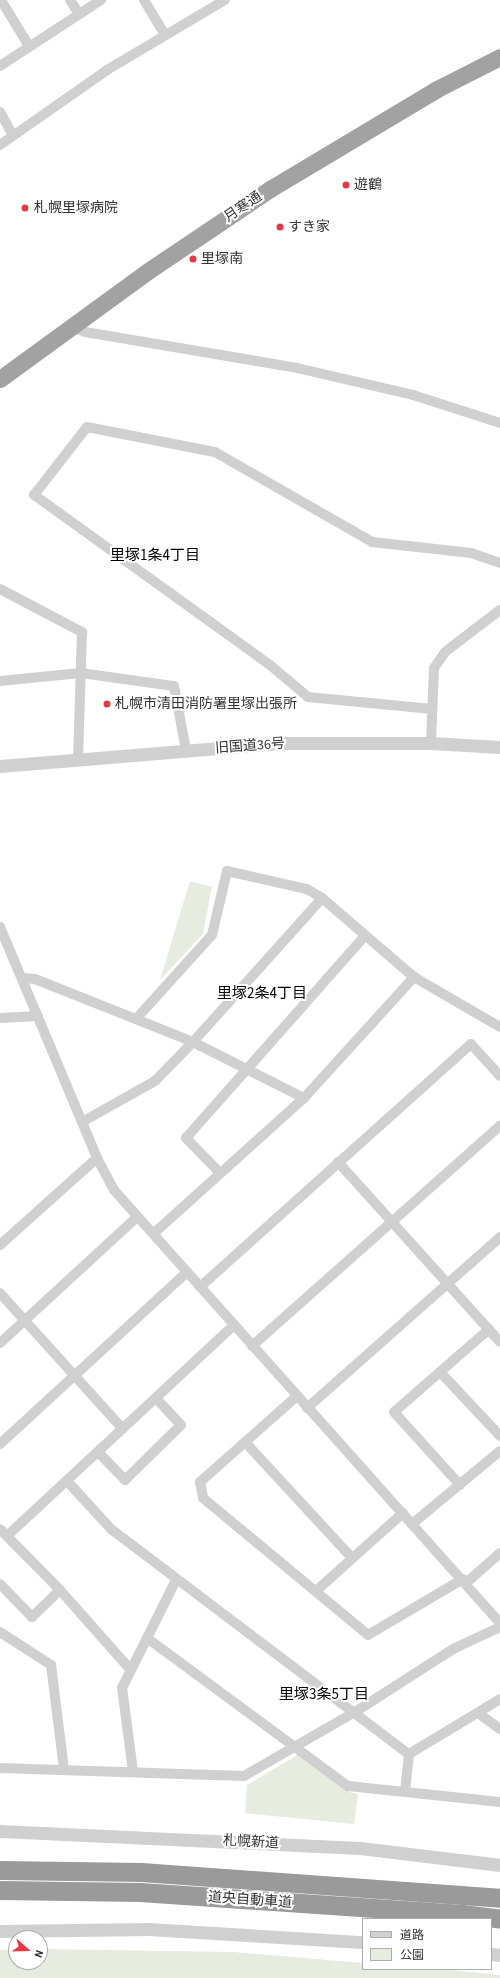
<!DOCTYPE html>
<html>
<head>
<meta charset="utf-8">
<style>
	body { margin:0 }
	#map { position:relative; width:500px; height:1978px; overflow:hidden; background:#fff; font-family:"Source Sans 3","Noto Sans JP",sans-serif }
	div>[style] { position:absolute }
	.green>* { inset:0; background:#e6ecdf }
	.minor>* { height:10px; margin:-5px; padding:0 5px; transform-origin:5px; border-radius:5px; background:#d0d0d0 }
	.tertiary>* { height:13px; margin:-6.5px; padding:0 6.5px; transform-origin:6.5px; border-radius:6.5px; background:#d0d0d0 }
	.trunk>* { height:17px; margin:-8.5px; padding:0 8.5px; transform-origin:8.5px; border-radius:8.5px; background:#a2a2a2 }
	.motorway>* { height:19px; margin:-9.5px; padding:0 9.5px; transform-origin:9.5px; border-radius:9.5px; background:#9a9a9a }
	.dots>* { width:11px; height:11px; translate:-50% -50%; box-sizing:border-box; border:2px solid #fff; border-radius:50% }
	span { translate:-50% -50%; white-space:nowrap; text-align:center; line-height:1.15; -webkit-text-stroke:4px #fff; paint-order:stroke }
	.poi-label { font-size:14px; color:#333 }
	.left { translate:0 -50%; text-align:left }
	.street-label { font-size:14px; color:#333 }
	.neighbourhood-label { font-size:15px; color:#000 }
	.legend { position:absolute; left:362px; top:1918px; width:130px; height:52px; box-sizing:border-box; background:#fff; border:1px solid #adadad; margin:0; padding:5px 7px; list-style:none; font-size:12px; color:#333 }
	.legend li { display:flex; align-items:center; gap:8px; height:20px }
	.legend b { width:20px; border:1px solid #adadad }
	.north { position:absolute; left:8px; top:1930px; width:40px; height:40px; box-sizing:border-box; background:#fff; border:1px solid #adadad; border-radius:50%; rotate:110deg; font-size:11px; font-weight:700; line-height:16px; text-align:center; color:#333 }
	.north::after { content:''; display:block; margin:auto; width:14px; height:18px; background:#e63946; clip-path:polygon(50% 0,100% 100%,50% 72%,0 100%) }
</style>
</head>
<body>
<div id="map">
	<div class="green">
		<div style="clip-path:polygon(190px 881px,212px 887px,203px 934px,160px 980px)"></div>
		<div style="clip-path:polygon(299px 1754px,349px 1792px,358px 1794px,354px 1824px,245px 1813px,247px 1785px)"></div>
		<div style="clip-path:polygon(16px 1949px,16px 1962px,40px 1962px,40px 1949px,234px 1952px,363px 1963px,363px 1969px,441px 1969px,500px 1975px,500px 1978px,0 1978px,0 1950px)"></div>
	</div>
	<div class="minor">
		<div style="left:1px;top:0;width:54px;rotate:58.7deg"></div>
		<div style="left:70px;top:0;width:17px;rotate:57deg"></div>
		<div style="left:144px;top:0;width:41px;rotate:59deg"></div>
		<div style="left:0;top:66px;width:121px;rotate:-33.2deg"></div>
		<div style="left:0;top:112px;width:26px;rotate:61deg"></div>
		<div style="left:0;top:145px;width:131px;rotate:-35deg"></div>
		<div style="left:107px;top:70px;width:137px;rotate:-30.7deg"></div>
		<div style="left:71px;top:326px;width:15px;rotate:23deg"></div>
		<div style="left:85px;top:332px;width:215px;rotate:9.6deg"></div>
		<div style="left:297px;top:368px;width:119px;rotate:13.1deg"></div>
		<div style="left:413px;top:395px;width:91px;rotate:17.8deg"></div>
		<div style="left:0;top:589px;width:93px;rotate:27.7deg"></div>
		<div style="left:82px;top:632px;width:127px;rotate:91.8deg"></div>
		<div style="left:0;top:681px;width:81px;rotate:-5.6deg"></div>
		<div style="left:81px;top:673px;width:94px;rotate:8deg"></div>
		<div style="left:174px;top:686px;width:65px;rotate:79.4deg"></div>
		<div style="left:432px;top:709px;width:125px;rotate:-174.5deg"></div>
		<div style="left:308px;top:697px;width:50px;rotate:-139.9deg"></div>
		<div style="left:270px;top:665px;width:291px;rotate:-144.2deg"></div>
		<div style="left:34px;top:495px;width:86px;rotate:-52.1deg"></div>
		<div style="left:87px;top:427px;width:130px;rotate:11.1deg"></div>
		<div style="left:215px;top:452px;width:181px;rotate:29.8deg"></div>
		<div style="left:372px;top:542px;width:100px;rotate:6.3deg"></div>
		<div style="left:471px;top:553px;width:31px;rotate:19deg"></div>
		<div style="left:431px;top:743px;width:75px;rotate:-87.7deg"></div>
		<div style="left:434px;top:668px;width:19px;rotate:-55deg"></div>
		<div style="left:445px;top:652px;width:69px;rotate:-37.4deg"></div>
		<div style="left:0;top:927px;width:251px;rotate:67.2deg"></div>
		<div style="left:97px;top:1158px;width:36px;rotate:62deg"></div>
		<div style="left:114px;top:1190px;width:580px;rotate:48.28deg"></div>
		<div style="left:22px;top:978px;width:13px;rotate:4deg"></div>
		<div style="left:35px;top:979px;width:170px;rotate:21.7deg"></div>
		<div style="left:193px;top:1042px;width:124px;rotate:26.8deg"></div>
		<div style="left:304px;top:1098px;width:202px;rotate:138deg"></div>
		<div style="left:0;top:1018px;width:38px;rotate:-3deg"></div>
		<div style="left:136px;top:1019px;width:113px;rotate:-47.9deg"></div>
		<div style="left:212px;top:935px;width:66px;rotate:-76.8deg"></div>
		<div style="left:227px;top:871px;width:82px;rotate:12.7deg"></div>
		<div style="left:307px;top:889px;width:17px;rotate:31deg"></div>
		<div style="left:322px;top:898px;width:121px;rotate:40.7deg"></div>
		<div style="left:414px;top:977px;width:99px;rotate:30.2deg"></div>
		<div style="left:304px;top:1098px;width:164px;rotate:-47.7deg"></div>
		<div style="left:82px;top:1122px;width:84px;rotate:-29.3deg"></div>
		<div style="left:155px;top:1081px;width:54px;rotate:-45.7deg"></div>
		<div style="left:193px;top:1042px;width:193px;rotate:-48.1deg"></div>
		<div style="left:338px;top:1162px;width:242px;rotate:48deg"></div>
		<div style="left:220px;top:1173px;width:49px;rotate:-134.2deg"></div>
		<div style="left:186px;top:1138px;width:270px;rotate:-48.5deg"></div>
		<div style="left:0;top:1245px;width:130px;rotate:-41.9deg"></div>
		<div style="left:200px;top:1287px;width:364px;rotate:-41.9deg"></div>
		<div style="left:471px;top:1044px;width:43px;rotate:47.8deg"></div>
		<div style="left:0;top:1293px;width:183px;rotate:47.9deg"></div>
		<div style="left:0;top:1343px;width:186px;rotate:-42.6deg"></div>
		<div style="left:252px;top:1346px;width:332px;rotate:-41.6deg"></div>
		<div style="left:440px;top:1372px;width:88px;rotate:46.8deg"></div>
		<div style="left:297px;top:1396px;width:130px;rotate:138.4deg"></div>
		<div style="left:200px;top:1482px;width:16px;rotate:79deg"></div>
		<div style="left:203px;top:1498px;width:214px;rotate:39.7deg"></div>
		<div style="left:368px;top:1635px;width:110px;rotate:-30.5deg"></div>
		<div style="left:307px;top:1408px;width:258px;rotate:-41.5deg"></div>
		<div style="left:245px;top:1442px;width:156px;rotate:47.3deg"></div>
		<div style="left:0;top:1444px;width:254px;rotate:-42.6deg"></div>
		<div style="left:98px;top:1452px;width:39px;rotate:46deg"></div>
		<div style="left:125px;top:1480px;width:78px;rotate:-44.5deg"></div>
		<div style="left:181px;top:1425px;width:37px;rotate:-133deg"></div>
		<div style="left:67px;top:1481px;width:65px;rotate:47.5deg"></div>
		<div style="left:111px;top:1529px;width:373px;rotate:37.1deg"></div>
		<div style="left:460px;top:1485px;width:98px;rotate:-132.1deg"></div>
		<div style="left:394px;top:1412px;width:126px;rotate:-41.1deg"></div>
		<div style="left:412px;top:1524px;width:114px;rotate:-39.7deg"></div>
		<div style="left:0;top:1529px;width:86px;rotate:45.5deg"></div>
		<div style="left:60px;top:1590px;width:106px;rotate:48.5deg"></div>
		<div style="left:7px;top:1536px;width:310px;rotate:-42.9deg"></div>
		<div style="left:466px;top:1583px;width:45px;rotate:-41.4deg"></div>
		<div style="left:0;top:1584px;width:46px;rotate:45.9deg"></div>
		<div style="left:32px;top:1617px;width:39px;rotate:-44deg"></div>
		<div style="left:316px;top:1591px;width:117px;rotate:-41.9deg"></div>
		<div style="left:0;top:1632px;width:61px;rotate:32.9deg"></div>
		<div style="left:51px;top:1665px;width:105px;rotate:82.9deg"></div>
		<div style="left:147px;top:1638px;width:250px;rotate:36.4deg"></div>
		<div style="left:348px;top:1786px;width:153px;rotate:6deg"></div>
		<div style="left:478px;top:1713px;width:27px;rotate:36deg"></div>
		<div style="left:0;top:1768px;width:244px;rotate:1.9deg"></div>
		<div style="left:244px;top:1776px;width:128px;rotate:-30deg"></div>
		<div style="left:355px;top:1712px;width:117px;rotate:-32.7deg"></div>
		<div style="left:453px;top:1649px;width:52px;rotate:-25.1deg"></div>
		<div style="left:133px;top:1771px;width:84px;rotate:-97.5deg"></div>
		<div style="left:122px;top:1688px;width:121px;rotate:-63.4deg"></div>
		<div style="left:405px;top:1792px;width:38px;rotate:-84deg"></div>
		<div style="left:409px;top:1754px;width:106px;rotate:-31.1deg"></div>
	</div>
	<div class="tertiary">
		<div style="left:0;top:766px;width:281px;rotate:-4.7deg"></div>
		<div style="left:280px;top:743px;width:151px"></div>
		<div style="left:431px;top:743px;width:69px;rotate:3.3deg"></div>
		<div style="left:0;top:1831px;width:360px;rotate:2.7deg"></div>
		<div style="left:360px;top:1848px;width:141px;rotate:6.9deg"></div>
		<div style="left:0;top:1931px;width:148px;rotate:-0.8deg"></div>
		<div style="left:148px;top:1929px;width:215px;rotate:3.5deg"></div>
		<div style="left:491px;top:1954px;width:9px;rotate:6deg"></div>
	</div>
	<div class="trunk">
		<div style="left:0;top:379px;width:183px;rotate:-36.1deg"></div>
		<div style="left:148px;top:271px;width:147px;rotate:-33.9deg"></div>
		<div style="left:270px;top:189px;width:195px;rotate:-30.9deg"></div>
		<div style="left:437px;top:89px;width:71px;rotate:-26.9deg"></div>
	</div>
	<div class="motorway">
		<div style="left:0;top:1870px;width:141px;rotate:0.8deg"></div>
		<div style="left:141px;top:1872px;width:360px;rotate:4.1deg"></div>
		<div style="left:0;top:1890px;width:140px;rotate:0.8deg"></div>
		<div style="left:140px;top:1892px;width:323px;rotate:3.9deg"></div>
		<div style="left:462px;top:1914px;width:38px;rotate:7deg"></div>
	</div>
	<div class="dots">
		<div style="left:346px;top:185px;background:#e63946"></div>
		<div style="left:25px;top:208px;background:#e63946"></div>
		<div style="left:280px;top:227px;background:#e63946"></div>
		<div style="left:193px;top:259px;background:#e63946"></div>
		<div style="left:107px;top:704px;background:#e63946"></div>
	</div>
	<div class="poi-label">
		<span class="left" style="left:354px;top:185px">遊鶴</span>
		<span class="left" style="left:34px;top:208px">札幌里塚病院</span>
		<span class="left" style="left:288px;top:227px">すき家</span>
		<span class="left" style="left:201px;top:259px">里塚南</span>
		<span class="left" style="left:115px;top:704px">札幌市清田消防署里塚出張所</span>
	</div>
	<div class="street-label">
		<span style="left:243px;top:207px;rotate:-34deg">月寒通</span>
		<span style="left:250px;top:746px;rotate:-4deg">旧国道36号</span>
		<span style="left:251px;top:1842px;rotate:3deg">札幌新道</span>
		<span style="left:250px;top:1900px;rotate:4deg">道央自動車道</span>
	</div>
	<div class="neighbourhood-label">
		<span style="left:155px;top:556px">里塚1条4丁目</span>
		<span style="left:262px;top:994px">里塚2条4丁目</span>
		<span style="left:324px;top:1695px">里塚3条5丁目</span>
	</div>
	<ul class="legend">
	<li><b style="height:5px;background:#d0d0d0"></b>道路</li>
	<li><b style="height:11px;background:#e6ecdf"></b>公園</li>
	</ul>
	<div class="north">N</div>
</div>
</body>
</html>
